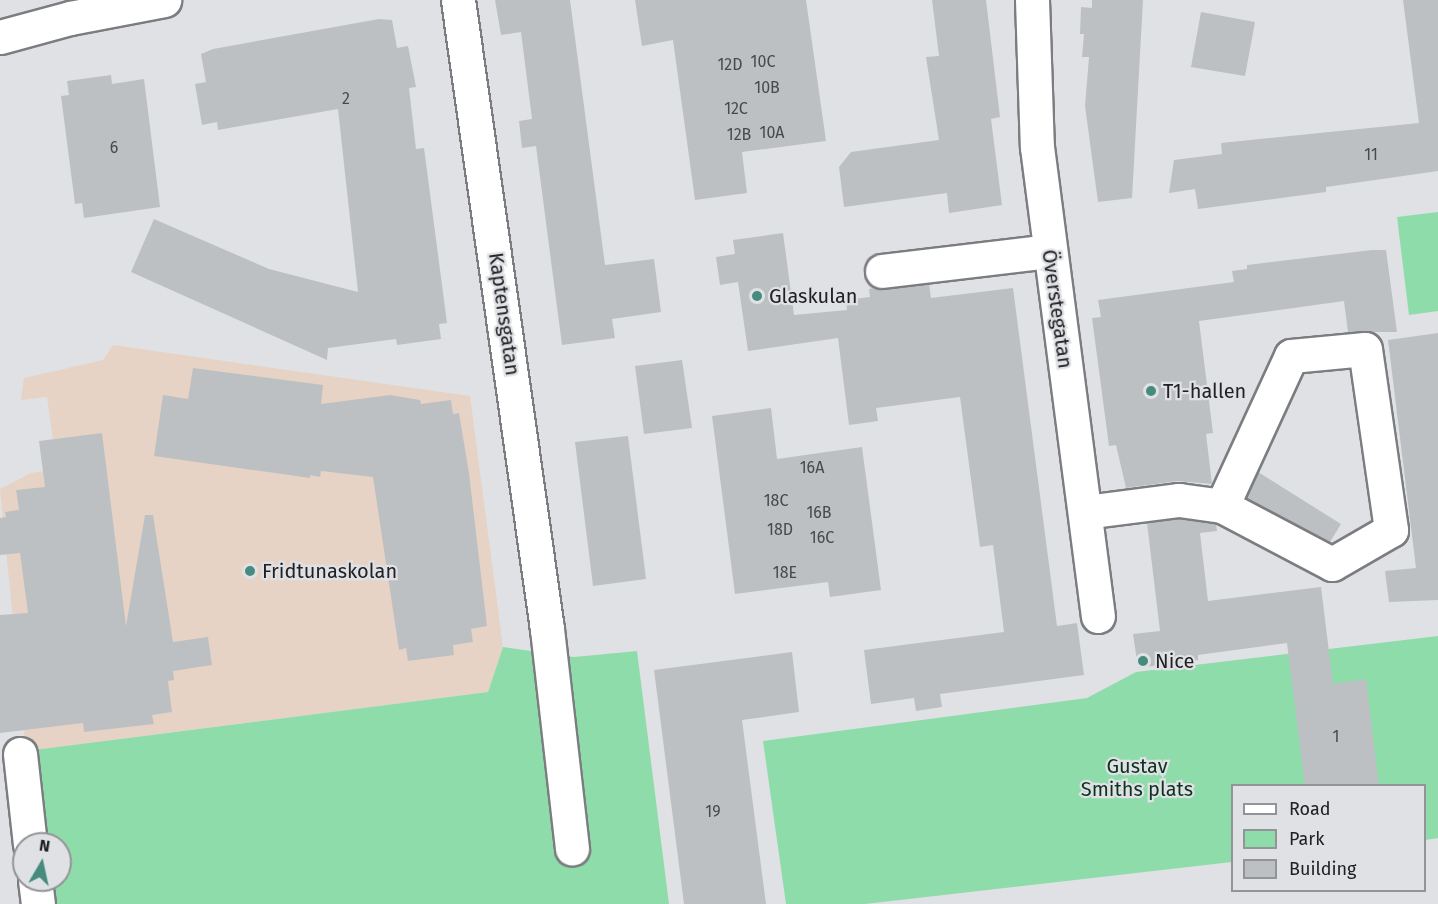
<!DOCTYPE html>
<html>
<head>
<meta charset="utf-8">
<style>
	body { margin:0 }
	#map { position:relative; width:1438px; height:904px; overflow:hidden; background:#dfe1e5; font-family:"Fira Sans",sans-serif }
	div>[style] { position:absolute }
	.education>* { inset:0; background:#e7d3c5 }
	.green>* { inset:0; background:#8fdcab }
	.building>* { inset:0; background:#bdc0c3 }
	.roads { filter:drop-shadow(2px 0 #7b7d80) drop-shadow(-2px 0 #7b7d80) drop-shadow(0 2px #7b7d80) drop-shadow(0 -2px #7b7d80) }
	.minor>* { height:33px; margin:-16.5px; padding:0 16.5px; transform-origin:16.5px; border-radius:16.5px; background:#fff }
	.dots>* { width:16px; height:16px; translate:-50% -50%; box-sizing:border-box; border:3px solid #dfe1e5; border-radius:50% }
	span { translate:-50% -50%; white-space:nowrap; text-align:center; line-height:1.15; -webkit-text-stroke:4.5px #dfe1e5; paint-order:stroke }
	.number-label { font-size:16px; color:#48494b }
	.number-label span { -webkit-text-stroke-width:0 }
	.poi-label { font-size:20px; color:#212123 }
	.left { translate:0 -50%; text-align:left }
	.street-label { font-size:20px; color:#212123 }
	.park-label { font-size:20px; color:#0b331d }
	.legend { position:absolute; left:1231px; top:784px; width:195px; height:108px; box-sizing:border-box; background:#dfe1e5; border:2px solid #939497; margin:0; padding:8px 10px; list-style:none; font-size:18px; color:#212123 }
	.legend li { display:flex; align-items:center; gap:12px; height:30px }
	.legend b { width:30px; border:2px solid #939497 }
	.north { position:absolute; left:12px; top:832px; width:60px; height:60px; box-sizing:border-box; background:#dfe1e5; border:2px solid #939497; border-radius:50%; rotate:9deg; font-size:16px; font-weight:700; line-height:24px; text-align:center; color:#212123 }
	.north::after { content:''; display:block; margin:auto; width:21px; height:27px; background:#478b7e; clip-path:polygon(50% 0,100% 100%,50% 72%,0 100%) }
</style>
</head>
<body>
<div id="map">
	<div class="education">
		<div style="clip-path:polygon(113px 345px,470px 396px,503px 647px,488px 692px,26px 751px,0 489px,31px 473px,57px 469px,47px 397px,21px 400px,24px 378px,103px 360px)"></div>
	</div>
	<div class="green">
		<div style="clip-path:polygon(1438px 212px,1438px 311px,1409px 315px,1397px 217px)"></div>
		<div style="clip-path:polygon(1438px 636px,1438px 838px,1425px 840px,1424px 786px,1232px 786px,1232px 862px,865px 904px,786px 904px,763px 741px,1087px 698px,1136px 672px)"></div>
		<div style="clip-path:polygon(503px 647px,574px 657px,637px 651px,669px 904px,47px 904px,44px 880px,60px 880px,60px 844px,39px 844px,26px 751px,488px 692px)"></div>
	</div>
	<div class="building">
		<div style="clip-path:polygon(495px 0,570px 0,605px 265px,654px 259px,661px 312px,612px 319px,615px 338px,562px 345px,536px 146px,522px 148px,519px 121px,532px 119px,521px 32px,501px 35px)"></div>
		<div style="clip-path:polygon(635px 0,806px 0,826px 141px,742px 152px,747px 193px,695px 200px,673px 40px,642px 46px)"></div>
		<div style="clip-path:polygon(932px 0,986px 0,1000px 117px,991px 119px,1002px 205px,949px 213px,947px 193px,844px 207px,839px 167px,851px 152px,939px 140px,926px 57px,939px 56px)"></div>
		<div style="clip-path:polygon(1092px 0,1143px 0,1132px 198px,1098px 202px,1085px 106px,1089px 57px,1082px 57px,1084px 34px,1080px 34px,1081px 7px,1092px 8px)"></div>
		<div style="clip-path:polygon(1403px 0,1438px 0,1438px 171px,1326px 187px,1326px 192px,1198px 209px,1195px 189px,1169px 193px,1174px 160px,1222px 154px,1221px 143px,1419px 123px)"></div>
		<div style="clip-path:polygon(1201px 12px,1255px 22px,1245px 76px,1191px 67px)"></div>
		<div style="clip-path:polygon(379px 19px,392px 20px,397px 48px,408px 46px,416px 87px,409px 88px,416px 149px,424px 148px,447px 323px,439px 324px,441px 339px,397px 345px,396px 339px,328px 348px,327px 360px,131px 272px,154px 219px,269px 269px,358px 292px,338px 109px,218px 130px,217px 122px,202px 125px,195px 84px,206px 82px,201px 54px,213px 49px)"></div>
		<div style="clip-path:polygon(111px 75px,112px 84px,144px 79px,160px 207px,84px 218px,82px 203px,75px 204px,61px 96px,69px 95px,67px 81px)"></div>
		<div style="clip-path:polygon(783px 233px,794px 315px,847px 310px,846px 300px,870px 297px,869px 289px,875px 288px,929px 284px,931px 298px,1013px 288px,1057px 626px,1077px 623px,1084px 675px,940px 694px,942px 707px,916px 711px,914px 698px,871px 704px,864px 650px,1004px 632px,993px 545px,980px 547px,960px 397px,876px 408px,878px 421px,849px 425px,838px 338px,748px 351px,738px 282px,720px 285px,716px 257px,735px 254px,733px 240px)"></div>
		<div style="clip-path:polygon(1372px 250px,1386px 250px,1397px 332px,1348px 332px,1344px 301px,1199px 321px,1213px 433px,1206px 434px,1212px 484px,1177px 481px,1126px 488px,1116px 445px,1109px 446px,1092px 318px,1101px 317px,1098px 300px,1234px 282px,1232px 271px,1247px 269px,1247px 265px)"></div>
		<div style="clip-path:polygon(1438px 333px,1438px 600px,1389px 602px,1385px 571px,1416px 568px,1388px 340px)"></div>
		<div style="clip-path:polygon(682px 360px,692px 428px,644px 434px,635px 366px)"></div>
		<div style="clip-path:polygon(193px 368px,323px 385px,321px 404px,390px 395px,420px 400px,421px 404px,451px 400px,453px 414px,459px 413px,469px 473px,487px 626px,471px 629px,473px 642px,453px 645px,454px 655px,408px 661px,406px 648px,399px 650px,373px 477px,321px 471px,320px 477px,310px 475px,310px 478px,154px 456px,163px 395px,188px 399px)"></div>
		<div style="clip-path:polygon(771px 408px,777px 459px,862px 447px,881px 590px,830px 597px,828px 582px,735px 594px,712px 416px)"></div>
		<div style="clip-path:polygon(102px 433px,126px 626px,145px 515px,153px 515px,173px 642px,208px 637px,212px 665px,173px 671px,174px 680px,168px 681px,172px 712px,152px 715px,154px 724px,84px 732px,83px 723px,0 733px,0 615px,28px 613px,20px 553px,0 555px,0 518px,6px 517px,5px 512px,19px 510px,16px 490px,45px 487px,39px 441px)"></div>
		<div style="clip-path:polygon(628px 436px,646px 579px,593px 586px,575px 442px)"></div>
		<div style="clip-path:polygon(1258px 472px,1341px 524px,1330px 542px,1246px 498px)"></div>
		<div style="clip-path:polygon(1179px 519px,1216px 524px,1217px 531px,1200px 533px,1208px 601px,1321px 587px,1333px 684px,1366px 679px,1379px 786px,1305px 786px,1287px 643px,1198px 655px,1198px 660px,1138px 668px,1133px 634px,1160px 631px,1147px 523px)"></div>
		<div style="clip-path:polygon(792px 652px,799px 712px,742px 720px,766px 904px,684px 904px,654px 670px)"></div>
	</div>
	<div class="roads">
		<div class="minor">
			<div style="left:458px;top:0;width:635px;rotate:81.95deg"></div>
			<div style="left:547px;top:629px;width:221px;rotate:83.5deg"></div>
			<div style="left:1032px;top:0;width:147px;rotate:88.1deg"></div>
			<div style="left:1037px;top:147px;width:473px;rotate:82.6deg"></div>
			<div style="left:0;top:37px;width:73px;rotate:-15.2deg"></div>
			<div style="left:70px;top:18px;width:96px;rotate:-10.8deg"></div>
			<div style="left:882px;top:271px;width:168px;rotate:-6.8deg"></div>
			<div style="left:1085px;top:512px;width:95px;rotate:-7.3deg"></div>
			<div style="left:1179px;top:500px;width:43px;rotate:7.9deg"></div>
			<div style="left:1222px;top:506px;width:165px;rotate:-65.3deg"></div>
			<div style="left:1291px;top:356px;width:74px;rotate:-5.4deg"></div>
			<div style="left:1365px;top:349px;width:183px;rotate:81.8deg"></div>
			<div style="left:1391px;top:530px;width:68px;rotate:150deg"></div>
			<div style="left:1332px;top:564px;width:124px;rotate:-152.2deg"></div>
			<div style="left:20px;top:754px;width:91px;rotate:83.7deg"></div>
			<div style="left:35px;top:880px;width:24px;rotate:83deg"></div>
		</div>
	</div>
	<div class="dots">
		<div style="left:757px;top:296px;background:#478b7e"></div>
		<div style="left:1151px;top:391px;background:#478b7e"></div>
		<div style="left:250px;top:571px;background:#478b7e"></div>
		<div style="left:1143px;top:661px;background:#478b7e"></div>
	</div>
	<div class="number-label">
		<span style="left:763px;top:62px">10C</span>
		<span style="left:730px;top:65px">12D</span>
		<span style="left:767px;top:88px">10B</span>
		<span style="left:346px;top:99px">2</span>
		<span style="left:736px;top:109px">12C</span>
		<span style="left:772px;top:133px">10A</span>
		<span style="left:739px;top:135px">12B</span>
		<span style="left:114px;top:148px">6</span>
		<span style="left:1371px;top:155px">11</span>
		<span style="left:812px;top:468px">16A</span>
		<span style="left:776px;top:501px">18C</span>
		<span style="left:819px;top:513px">16B</span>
		<span style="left:780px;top:530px">18D</span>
		<span style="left:822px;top:538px">16C</span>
		<span style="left:785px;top:573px">18E</span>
		<span style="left:1336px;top:737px">1</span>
		<span style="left:713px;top:812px">19</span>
	</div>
	<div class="poi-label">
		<span class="left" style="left:769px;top:296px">Glaskulan</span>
		<span class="left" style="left:1163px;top:391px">T1-hallen</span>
		<span class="left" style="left:262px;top:571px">Fridtunaskolan</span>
		<span class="left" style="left:1155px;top:661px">Nice</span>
	</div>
	<div class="street-label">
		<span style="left:1057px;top:309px;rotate:82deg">Överstegatan</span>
		<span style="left:504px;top:314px;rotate:82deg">Kaptensgatan</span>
	</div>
	<div class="park-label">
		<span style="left:1137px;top:778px">Gustav<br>Smiths plats</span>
	</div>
	<ul class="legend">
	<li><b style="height:8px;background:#fff"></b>Road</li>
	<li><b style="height:16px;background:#8fdcab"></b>Park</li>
	<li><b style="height:16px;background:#bdc0c3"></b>Building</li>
	</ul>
	<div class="north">N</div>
</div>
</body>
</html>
